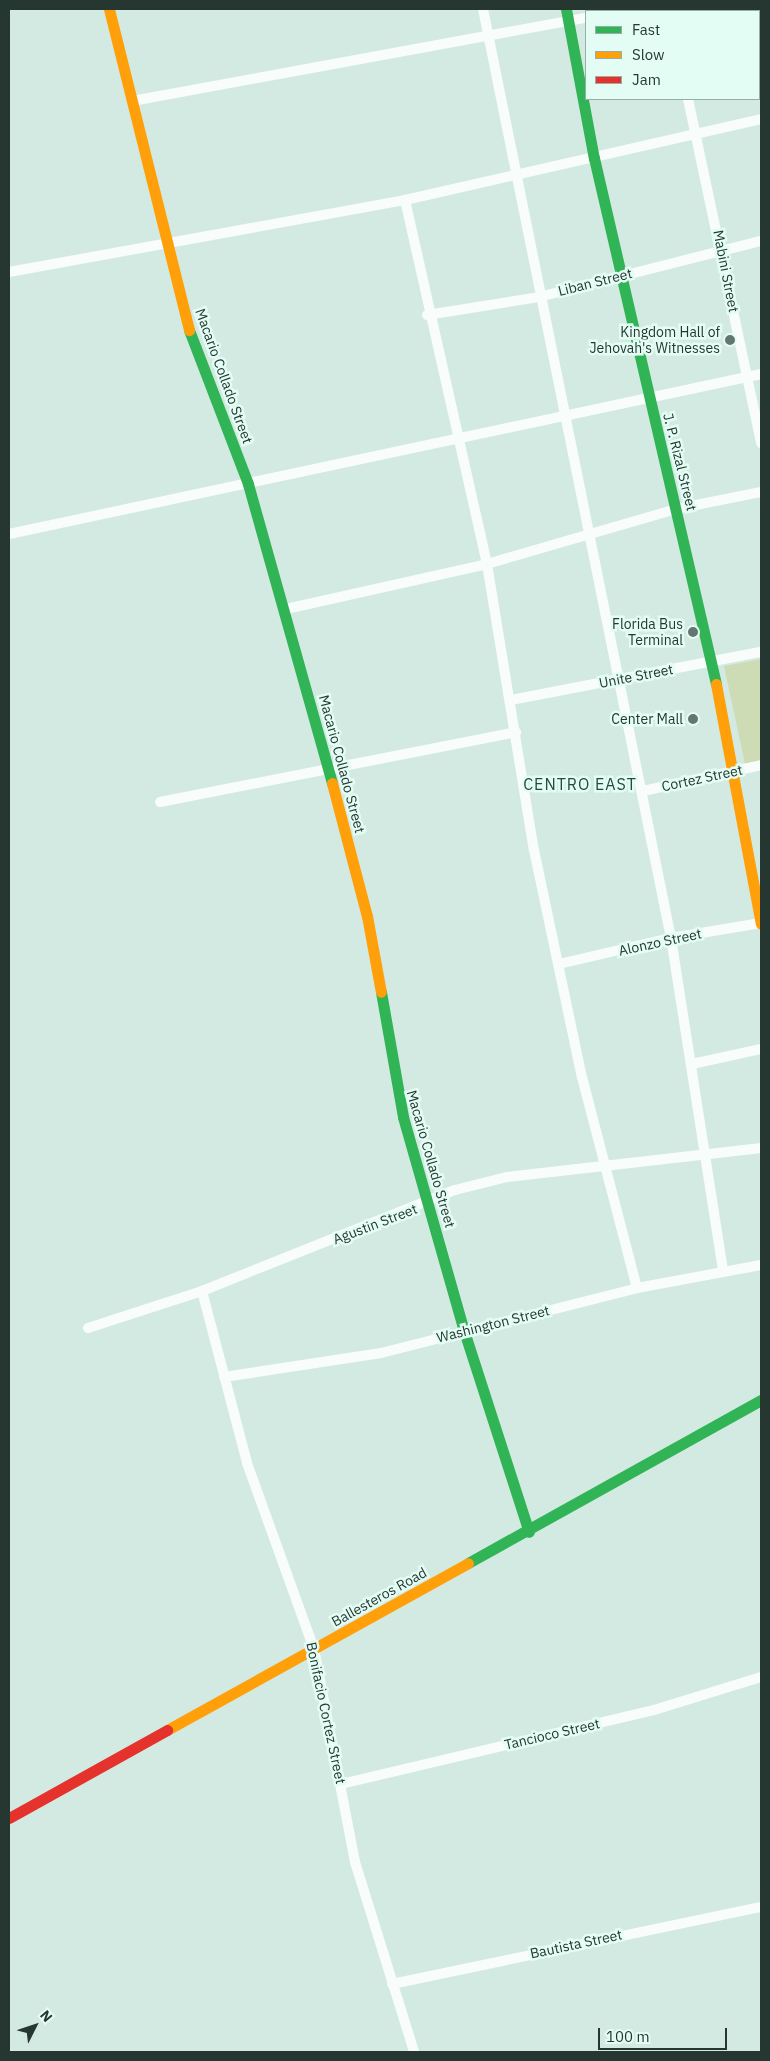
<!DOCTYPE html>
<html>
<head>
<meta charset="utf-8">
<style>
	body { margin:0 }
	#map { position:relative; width:770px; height:2061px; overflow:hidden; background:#d3eae2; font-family:"IBM Plex Sans",sans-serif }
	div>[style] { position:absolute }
	.green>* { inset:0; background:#cedcb5 }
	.street>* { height:10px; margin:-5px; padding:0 5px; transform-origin:5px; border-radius:5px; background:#f8fcfb }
	.fast>* { height:11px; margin:-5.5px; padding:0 5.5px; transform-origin:5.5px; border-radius:5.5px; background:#30b455 }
	.slow>* { height:11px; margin:-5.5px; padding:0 5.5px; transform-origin:5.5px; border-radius:5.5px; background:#ff9f0a }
	.jam>* { height:11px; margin:-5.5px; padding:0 5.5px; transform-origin:5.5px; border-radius:5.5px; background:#e5322d }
	.dots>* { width:14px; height:14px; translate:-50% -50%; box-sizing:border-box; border:2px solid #e3fdf4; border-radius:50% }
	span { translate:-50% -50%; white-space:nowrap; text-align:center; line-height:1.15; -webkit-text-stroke:5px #e3fdf4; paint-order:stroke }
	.street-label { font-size:14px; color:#263732 }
	.poi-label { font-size:14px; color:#263732 }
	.right { translate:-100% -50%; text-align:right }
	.quarter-label { font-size:16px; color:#234a3f; letter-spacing:1px }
	.frame { position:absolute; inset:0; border:10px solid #263732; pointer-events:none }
	.legend { position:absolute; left:585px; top:10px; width:175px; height:90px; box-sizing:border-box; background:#e3fdf4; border:1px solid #97aea6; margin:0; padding:6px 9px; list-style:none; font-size:15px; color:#263732 }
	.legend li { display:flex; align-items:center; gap:10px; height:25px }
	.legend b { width:25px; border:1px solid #97aea6 }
	.north { position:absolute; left:10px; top:2001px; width:50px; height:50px; -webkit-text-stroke:4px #e3fdf4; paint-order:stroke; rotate:49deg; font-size:14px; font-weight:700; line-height:20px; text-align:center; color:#263732 }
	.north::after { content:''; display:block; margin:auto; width:18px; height:22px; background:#263732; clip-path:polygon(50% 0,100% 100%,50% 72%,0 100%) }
	.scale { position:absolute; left:598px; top:2028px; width:129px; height:22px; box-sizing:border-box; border:2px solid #263732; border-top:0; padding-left:6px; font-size:15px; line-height:18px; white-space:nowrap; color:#263732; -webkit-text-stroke:4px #e3fdf4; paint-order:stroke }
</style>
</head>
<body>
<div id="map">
	<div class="green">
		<div style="clip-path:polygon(761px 659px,761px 760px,745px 764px,724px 666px)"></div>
	</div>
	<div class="street">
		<div style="left:483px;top:9px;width:948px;rotate:78.56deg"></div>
		<div style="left:671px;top:938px;width:336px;rotate:81.1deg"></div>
		<div style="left:668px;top:9px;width:2px;rotate:63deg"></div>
		<div style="left:620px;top:11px;width:12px;rotate:-9deg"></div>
		<div style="left:688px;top:99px;width:352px;rotate:78deg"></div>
		<div style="left:132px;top:101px;width:462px;rotate:-10.4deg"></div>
		<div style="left:405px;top:200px;width:373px;rotate:77.3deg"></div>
		<div style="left:487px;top:564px;width:290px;rotate:80.7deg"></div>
		<div style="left:534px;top:850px;width:232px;rotate:78.1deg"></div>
		<div style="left:582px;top:1077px;width:218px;rotate:75.4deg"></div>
		<div style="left:9px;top:272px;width:402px;rotate:-10.3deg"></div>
		<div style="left:405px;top:200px;width:365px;rotate:-12.8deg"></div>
		<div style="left:427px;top:315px;width:113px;rotate:-9.1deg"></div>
		<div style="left:539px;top:297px;width:229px;rotate:-14.2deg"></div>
		<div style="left:9px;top:534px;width:769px;rotate:-12.01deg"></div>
		<div style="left:286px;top:609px;width:206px;rotate:-12.6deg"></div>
		<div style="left:487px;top:564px;width:197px;rotate:-16.2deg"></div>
		<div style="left:676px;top:509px;width:87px;rotate:-11.3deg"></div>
		<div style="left:511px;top:700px;width:255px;rotate:-10.9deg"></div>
		<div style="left:643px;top:791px;width:121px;rotate:-12.4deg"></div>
		<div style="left:160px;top:802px;width:363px;rotate:-11.1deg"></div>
		<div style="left:559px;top:964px;width:115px;rotate:-13.1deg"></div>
		<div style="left:671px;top:938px;width:91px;rotate:-9.5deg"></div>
		<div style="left:692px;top:1064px;width:71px;rotate:-12.3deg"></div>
		<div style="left:202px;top:1291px;width:178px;rotate:75.3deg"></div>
		<div style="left:247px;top:1463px;width:198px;rotate:70.2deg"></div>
		<div style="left:314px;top:1649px;width:217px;rotate:79.1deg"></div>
		<div style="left:355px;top:1862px;width:199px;rotate:72.7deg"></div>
		<div style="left:88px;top:1328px;width:120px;rotate:-18deg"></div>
		<div style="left:202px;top:1291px;width:272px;rotate:-21.8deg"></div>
		<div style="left:455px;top:1190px;width:54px;rotate:-14deg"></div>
		<div style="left:507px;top:1177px;width:256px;rotate:-6.5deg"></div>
		<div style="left:224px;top:1377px;width:159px;rotate:-8.7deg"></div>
		<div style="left:381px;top:1353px;width:264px;rotate:-14.2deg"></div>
		<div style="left:637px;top:1288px;width:126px;rotate:-10.5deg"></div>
		<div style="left:341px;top:1784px;width:322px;rotate:-13.3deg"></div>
		<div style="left:654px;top:1710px;width:112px;rotate:-17.1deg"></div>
		<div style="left:392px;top:1984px;width:377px;rotate:-11.8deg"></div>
	</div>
	<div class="fast">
		<div style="left:566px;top:9px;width:152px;rotate:79.4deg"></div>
		<div style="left:594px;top:158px;width:540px;rotate:76.94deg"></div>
		<div style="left:189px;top:330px;width:165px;rotate:69deg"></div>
		<div style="left:248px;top:484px;width:311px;rotate:74.3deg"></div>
		<div style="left:381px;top:992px;width:127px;rotate:80deg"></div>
		<div style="left:403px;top:1117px;width:223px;rotate:74.1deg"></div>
		<div style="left:464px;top:1331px;width:211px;rotate:72.1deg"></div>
		<div style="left:468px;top:1563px;width:335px;rotate:-29.1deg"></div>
	</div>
	<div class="slow">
		<div style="left:109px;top:9px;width:331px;rotate:76deg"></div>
		<div style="left:716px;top:684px;width:244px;rotate:79.4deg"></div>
		<div style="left:332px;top:783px;width:138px;rotate:75.3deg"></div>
		<div style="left:367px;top:916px;width:77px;rotate:79.6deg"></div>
		<div style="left:167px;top:1730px;width:344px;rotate:-29deg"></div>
	</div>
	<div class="jam">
		<div style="left:9px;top:1818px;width:181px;rotate:-29.1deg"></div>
	</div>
	<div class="dots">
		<div style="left:730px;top:340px;background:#637670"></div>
		<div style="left:693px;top:632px;background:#637670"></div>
		<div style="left:693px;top:719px;background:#637670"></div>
	</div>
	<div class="street-label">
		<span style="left:726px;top:271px;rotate:79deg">Mabini Street</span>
		<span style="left:595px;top:282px;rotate:-14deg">Liban Street</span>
		<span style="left:224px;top:376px;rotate:70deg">Macario Collado Street</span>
		<span style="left:680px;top:462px;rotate:76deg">J. P. Rizal Street</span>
		<span style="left:636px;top:676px;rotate:-11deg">Unite Street</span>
		<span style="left:342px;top:764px;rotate:75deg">Macario Collado Street</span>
		<span style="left:702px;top:778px;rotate:-12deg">Cortez Street</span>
		<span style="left:660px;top:942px;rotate:-12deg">Alonzo Street</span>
		<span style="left:431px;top:1159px;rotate:74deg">Macario Collado Street</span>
		<span style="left:375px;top:1224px;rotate:-21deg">Agustin Street</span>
		<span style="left:493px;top:1324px;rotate:-14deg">Washington Street</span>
		<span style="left:379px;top:1597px;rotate:-29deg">Ballesteros Road</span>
		<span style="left:326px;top:1713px;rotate:78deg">Bonifacio Cortez Street</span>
		<span style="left:552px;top:1734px;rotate:-13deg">Tancioco Street</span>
		<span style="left:576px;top:1944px;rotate:-12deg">Bautista Street</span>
	</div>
	<div class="poi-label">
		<span class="right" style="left:720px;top:340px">Kingdom Hall of<br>Jehovah's Witnesses</span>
		<span class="right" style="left:683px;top:632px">Florida Bus<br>Terminal</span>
		<span class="right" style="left:683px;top:719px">Center Mall</span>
	</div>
	<div class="quarter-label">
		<span style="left:580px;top:784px">CENTRO EAST</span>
	</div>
	<div class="frame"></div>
	<ul class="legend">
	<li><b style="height:6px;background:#30b455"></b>Fast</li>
	<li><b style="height:6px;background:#ff9f0a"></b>Slow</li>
	<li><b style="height:6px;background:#e5322d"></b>Jam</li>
	</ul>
	<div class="north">N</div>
	<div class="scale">100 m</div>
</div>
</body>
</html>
